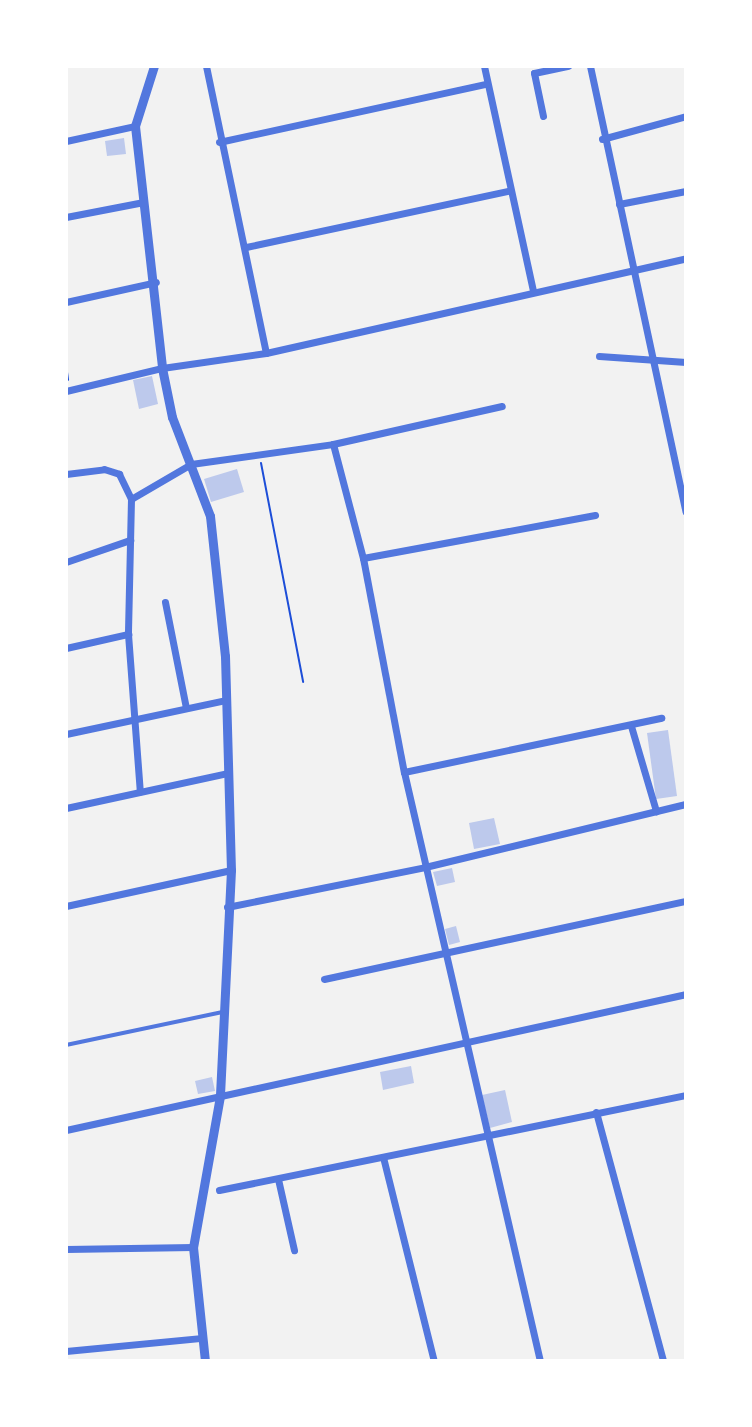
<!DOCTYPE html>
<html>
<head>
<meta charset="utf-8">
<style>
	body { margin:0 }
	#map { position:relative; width:752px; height:1427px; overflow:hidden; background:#f2f2f2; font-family:"PT Sans",sans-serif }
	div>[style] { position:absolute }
	.building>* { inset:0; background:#bdc9ec }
	.path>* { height:2px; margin:-1px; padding:0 1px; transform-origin:1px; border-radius:1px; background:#1d4ed8 }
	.service>* { height:4px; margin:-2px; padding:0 2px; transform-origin:2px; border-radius:2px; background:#5277de }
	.minor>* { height:7px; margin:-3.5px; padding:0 3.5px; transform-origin:3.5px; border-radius:3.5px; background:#5277de }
	.tertiary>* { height:9px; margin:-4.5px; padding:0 4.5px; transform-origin:4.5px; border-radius:4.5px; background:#5277de }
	span { translate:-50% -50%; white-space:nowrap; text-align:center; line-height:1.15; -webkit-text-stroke:6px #fff; paint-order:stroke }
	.frame { position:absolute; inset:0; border:68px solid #fff; pointer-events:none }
</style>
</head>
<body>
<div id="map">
	<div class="building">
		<div style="clip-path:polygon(124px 138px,126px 154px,107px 156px,105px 141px)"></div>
		<div style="clip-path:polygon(152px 376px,158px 404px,139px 409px,133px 380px)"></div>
		<div style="clip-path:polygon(237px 469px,244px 492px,211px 502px,204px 479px)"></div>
		<div style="clip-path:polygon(668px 730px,677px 796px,656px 799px,647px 733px)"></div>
		<div style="clip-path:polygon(494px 818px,500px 844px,474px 849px,469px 823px)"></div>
		<div style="clip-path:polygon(452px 868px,455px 882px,437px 886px,433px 872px)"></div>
		<div style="clip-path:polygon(456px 926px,460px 942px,449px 945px,445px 929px)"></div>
		<div style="clip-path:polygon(411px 1066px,414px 1083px,383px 1090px,380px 1072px)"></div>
		<div style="clip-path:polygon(212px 1077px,215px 1091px,198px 1094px,195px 1081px)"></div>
		<div style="clip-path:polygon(505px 1090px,512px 1122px,490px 1128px,482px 1095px)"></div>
	</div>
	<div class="path">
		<div style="left:66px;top:365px;width:15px;rotate:82deg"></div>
		<div style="left:261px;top:463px;width:223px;rotate:79.1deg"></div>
	</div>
	<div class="service">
		<div style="left:66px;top:1045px;width:160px;rotate:-11.9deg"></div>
	</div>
	<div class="minor">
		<div style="left:206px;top:66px;width:293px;rotate:78.2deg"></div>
		<div style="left:484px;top:66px;width:229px;rotate:77.7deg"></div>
		<div style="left:590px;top:66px;width:456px;rotate:77.9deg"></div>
		<div style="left:543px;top:116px;width:44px;rotate:-101.8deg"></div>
		<div style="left:534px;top:73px;width:35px;rotate:-12deg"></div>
		<div style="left:602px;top:139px;width:87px;rotate:-15.3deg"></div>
		<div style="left:66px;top:141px;width:71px;rotate:-12.3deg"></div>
		<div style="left:219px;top:142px;width:273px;rotate:-12.3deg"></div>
		<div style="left:619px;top:204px;width:68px;rotate:-11deg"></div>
		<div style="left:66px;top:217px;width:79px;rotate:-10.9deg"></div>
		<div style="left:246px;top:247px;width:268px;rotate:-12.1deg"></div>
		<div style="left:66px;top:302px;width:92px;rotate:-12.5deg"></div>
		<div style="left:599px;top:356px;width:87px;rotate:3.9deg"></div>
		<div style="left:66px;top:391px;width:99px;rotate:-13.5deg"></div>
		<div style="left:162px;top:368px;width:105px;rotate:-8.2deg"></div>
		<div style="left:266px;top:353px;width:431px;rotate:-12.7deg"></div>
		<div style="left:333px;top:444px;width:118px;rotate:75.3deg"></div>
		<div style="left:363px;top:558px;width:218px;rotate:79.2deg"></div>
		<div style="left:404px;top:772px;width:604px;rotate:77deg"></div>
		<div style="left:66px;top:474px;width:38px;rotate:-7deg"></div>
		<div style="left:104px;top:469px;width:16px;rotate:18deg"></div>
		<div style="left:119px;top:474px;width:28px;rotate:64deg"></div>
		<div style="left:131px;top:499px;width:135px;rotate:91.3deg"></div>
		<div style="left:128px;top:634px;width:158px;rotate:85.7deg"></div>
		<div style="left:131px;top:499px;width:69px;rotate:-30.3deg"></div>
		<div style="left:191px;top:464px;width:143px;rotate:-8deg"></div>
		<div style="left:333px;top:444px;width:173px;rotate:-12.7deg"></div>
		<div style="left:363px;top:558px;width:236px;rotate:-10.5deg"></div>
		<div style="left:66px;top:562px;width:68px;rotate:-19deg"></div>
		<div style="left:165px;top:602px;width:108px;rotate:78.8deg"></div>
		<div style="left:66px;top:648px;width:64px;rotate:-12.7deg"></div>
		<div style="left:631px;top:726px;width:89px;rotate:73.6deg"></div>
		<div style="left:66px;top:734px;width:164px;rotate:-12deg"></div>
		<div style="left:404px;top:772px;width:263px;rotate:-11.9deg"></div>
		<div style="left:66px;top:808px;width:166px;rotate:-12.2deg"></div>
		<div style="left:66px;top:906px;width:169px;rotate:-12.3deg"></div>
		<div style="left:227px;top:907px;width:202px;rotate:-11.4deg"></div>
		<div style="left:425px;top:867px;width:268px;rotate:-13.6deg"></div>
		<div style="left:324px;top:979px;width:370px;rotate:-12.2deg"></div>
		<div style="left:596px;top:1112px;width:258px;rotate:74.9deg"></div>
		<div style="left:66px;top:1130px;width:635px;rotate:-12.37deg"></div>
		<div style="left:383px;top:1157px;width:210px;rotate:76deg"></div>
		<div style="left:278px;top:1179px;width:73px;rotate:77.3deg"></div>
		<div style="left:219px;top:1190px;width:477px;rotate:-11.5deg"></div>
		<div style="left:66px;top:1249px;width:127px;rotate:-0.9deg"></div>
		<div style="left:66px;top:1351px;width:137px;rotate:-5.5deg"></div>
	</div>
	<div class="tertiary">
		<div style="left:154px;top:66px;width:63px;rotate:107.6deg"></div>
		<div style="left:135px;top:126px;width:244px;rotate:83.6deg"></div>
		<div style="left:162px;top:368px;width:50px;rotate:78.5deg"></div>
		<div style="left:172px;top:417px;width:106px;rotate:69deg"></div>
		<div style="left:210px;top:516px;width:141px;rotate:83.9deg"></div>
		<div style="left:225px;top:656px;width:214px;rotate:88.4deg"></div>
		<div style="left:231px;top:870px;width:226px;rotate:92.8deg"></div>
		<div style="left:220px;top:1096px;width:153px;rotate:100.1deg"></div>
		<div style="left:193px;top:1247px;width:115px;rotate:84deg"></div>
	</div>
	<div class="frame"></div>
</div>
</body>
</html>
